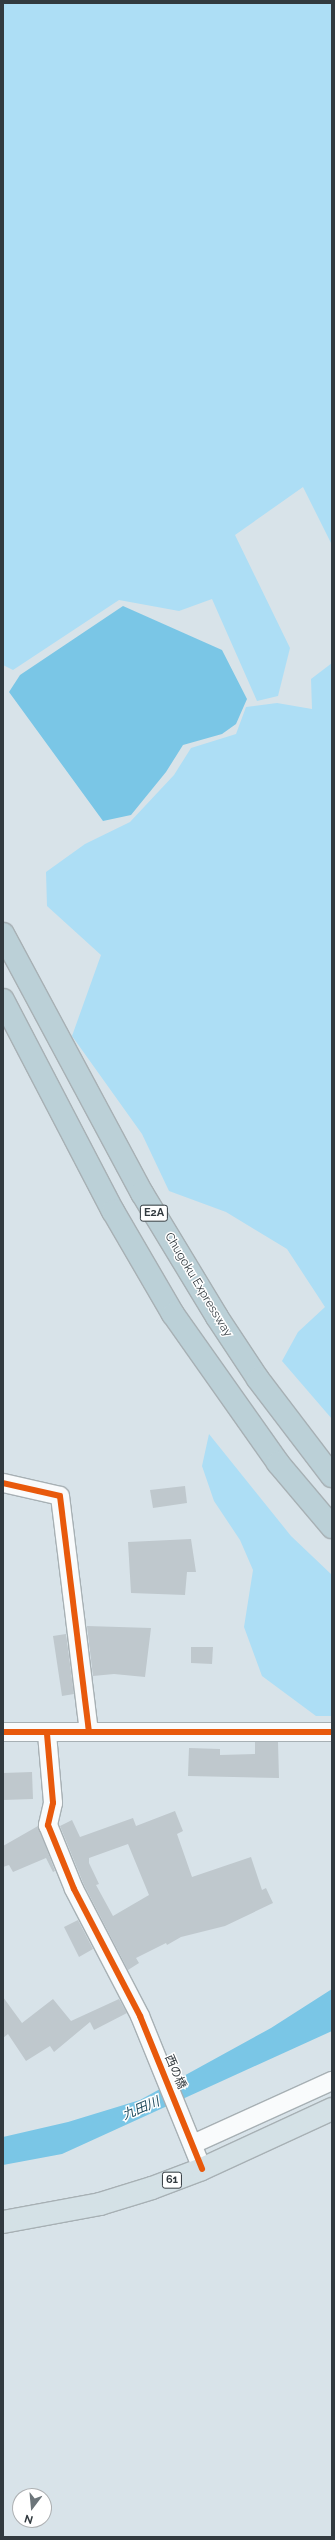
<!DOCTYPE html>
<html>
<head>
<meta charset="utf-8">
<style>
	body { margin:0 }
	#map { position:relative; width:335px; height:2540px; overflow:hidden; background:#d8e3e9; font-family:Raleway,"Noto Sans JP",sans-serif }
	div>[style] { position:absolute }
	.green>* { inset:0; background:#addef5 }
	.water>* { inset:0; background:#7ac6e6 }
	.building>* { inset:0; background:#bfc8cd }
	.roads { filter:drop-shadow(1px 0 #a7b0b4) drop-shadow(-1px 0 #a7b0b4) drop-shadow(0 1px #a7b0b4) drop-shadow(0 -1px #a7b0b4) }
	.street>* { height:18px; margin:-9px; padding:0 9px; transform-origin:9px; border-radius:9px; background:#f9fbfc }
	.primary>* { height:22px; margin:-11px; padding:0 11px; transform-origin:11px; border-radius:11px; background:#d4e1e6 }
	.highway>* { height:22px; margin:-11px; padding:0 11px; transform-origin:11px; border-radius:11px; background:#bbd0d7 }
	.cycleway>* { height:6px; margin:-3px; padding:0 3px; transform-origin:3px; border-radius:3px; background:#e8590c }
	span { translate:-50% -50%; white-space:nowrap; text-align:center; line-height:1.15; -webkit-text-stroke:3px #fff; paint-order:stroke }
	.shield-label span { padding:1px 3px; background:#fff; border:1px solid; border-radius:3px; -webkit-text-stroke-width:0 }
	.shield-label { font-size:11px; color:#323a3f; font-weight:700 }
	.street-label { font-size:12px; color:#323a3f }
	.water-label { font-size:13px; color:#204c5e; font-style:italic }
	.frame { position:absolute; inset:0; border:4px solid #323a3f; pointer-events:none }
	.north { position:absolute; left:12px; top:2488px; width:40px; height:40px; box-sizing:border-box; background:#fff; border:1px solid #adb0b2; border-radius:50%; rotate:196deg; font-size:11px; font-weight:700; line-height:16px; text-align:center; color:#323a3f }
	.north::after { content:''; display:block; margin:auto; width:14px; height:18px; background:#6c757a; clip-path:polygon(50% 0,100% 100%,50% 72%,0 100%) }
</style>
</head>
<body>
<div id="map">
	<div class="green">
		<div style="clip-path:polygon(3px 3px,332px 3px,332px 545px,303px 487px,235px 535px,290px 648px,278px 696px,257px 701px,212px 599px,179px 611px,119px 600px,13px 670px,3px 665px)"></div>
		<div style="clip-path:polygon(332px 663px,332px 1419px,282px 1361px,298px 1332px,325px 1307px,287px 1249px,226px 1212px,169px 1191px,142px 1134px,72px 1036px,101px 955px,47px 906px,46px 872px,85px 844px,130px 822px,174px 775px,191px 748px,236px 734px,246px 707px,277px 703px,312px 709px,311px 679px)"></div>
		<div style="clip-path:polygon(209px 1434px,291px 1536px,332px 1575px,332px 1716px,316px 1716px,262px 1676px,244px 1627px,253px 1570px,240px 1540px,214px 1501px,202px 1466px)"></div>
	</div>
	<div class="water">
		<div style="clip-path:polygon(123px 606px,222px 650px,247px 699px,236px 724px,222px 734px,183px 745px,166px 772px,131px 815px,103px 821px,9px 692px,20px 675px)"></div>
		<div style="clip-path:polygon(332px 1989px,332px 2031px,62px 2154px,3px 2165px,3px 2137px,68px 2122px,140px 2100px,271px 2028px)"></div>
	</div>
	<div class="building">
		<div style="clip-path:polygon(185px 1486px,187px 1503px,153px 1508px,150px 1490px)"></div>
		<div style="clip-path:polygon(191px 1539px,196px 1572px,187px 1572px,185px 1595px,131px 1593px,128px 1542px)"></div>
		<div style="clip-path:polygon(87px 1626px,151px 1628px,145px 1677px,114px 1674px,93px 1676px)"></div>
		<div style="clip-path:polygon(66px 1634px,74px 1694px,62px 1696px,53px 1636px)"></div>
		<div style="clip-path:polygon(191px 1647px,213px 1647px,212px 1664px,191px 1663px)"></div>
		<div style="clip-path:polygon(255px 1742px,278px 1742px,279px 1778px,188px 1776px,189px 1748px,220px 1749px,220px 1755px,255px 1754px)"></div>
		<div style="clip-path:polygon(32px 1772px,33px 1799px,3px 1800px,3px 1773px)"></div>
		<div style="clip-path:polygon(evenodd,175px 1811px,183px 1831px,177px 1834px,192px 1877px,251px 1857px,262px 1890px,266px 1888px,273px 1903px,225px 1926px,181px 1937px,167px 1945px,166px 1943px,136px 1958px,139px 1963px,128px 1970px,84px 1885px,60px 1826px,72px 1820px,80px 1837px,133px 1818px,136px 1826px,175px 1811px,128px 1844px,149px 1895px,113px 1916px,96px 1885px,99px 1884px,89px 1863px,89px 1858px,128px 1844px)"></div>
		<div style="clip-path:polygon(38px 1826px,55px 1871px,53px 1872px,46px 1858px,13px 1872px,9px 1865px,3px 1867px,3px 1846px)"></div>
		<div style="clip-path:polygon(78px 1920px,93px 1949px,79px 1957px,64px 1927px)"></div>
		<div style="clip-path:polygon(3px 1997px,22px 2023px,53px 1999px,71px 2021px,119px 1999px,127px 2013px,94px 2030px,90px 2022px,54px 2052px,50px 2046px,26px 2061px,8px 2034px,3px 2038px)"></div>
	</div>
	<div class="roads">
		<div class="street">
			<div style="left:3px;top:1483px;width:58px;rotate:12.8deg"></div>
			<div style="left:60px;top:1496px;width:237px;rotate:83deg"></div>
			<div style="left:3px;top:1732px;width:329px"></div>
			<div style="left:47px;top:1734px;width:69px;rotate:85deg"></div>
			<div style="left:53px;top:1803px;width:23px;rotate:103deg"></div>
			<div style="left:48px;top:1825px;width:69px;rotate:67.9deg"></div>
			<div style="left:74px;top:1889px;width:143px;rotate:62.5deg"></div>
			<div style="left:140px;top:2016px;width:165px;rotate:67.9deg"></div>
			<div style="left:193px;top:2144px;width:153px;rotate:-24.4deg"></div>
		</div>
		<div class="primary">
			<div style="left:3px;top:2222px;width:99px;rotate:-10.5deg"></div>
			<div style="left:100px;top:2204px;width:54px;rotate:-17.1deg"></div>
			<div style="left:152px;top:2188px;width:53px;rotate:-20.8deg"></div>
			<div style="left:202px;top:2169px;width:143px;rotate:-24.8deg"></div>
		</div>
		<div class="highway">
			<div style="left:3px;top:934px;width:294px;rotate:61.8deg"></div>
			<div style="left:142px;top:1193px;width:145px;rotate:58.8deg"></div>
			<div style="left:217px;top:1317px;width:74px;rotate:56.5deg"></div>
			<div style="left:258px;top:1379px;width:122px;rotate:52.7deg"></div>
			<div style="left:3px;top:1000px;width:238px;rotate:62.5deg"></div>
			<div style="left:113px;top:1211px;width:119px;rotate:59.8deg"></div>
			<div style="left:173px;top:1314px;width:182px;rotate:54.8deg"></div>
			<div style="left:278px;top:1463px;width:84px;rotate:49.8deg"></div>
		</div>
	</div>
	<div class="cycleway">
		<div style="left:3px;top:1483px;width:58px;rotate:12.8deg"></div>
		<div style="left:60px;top:1496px;width:237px;rotate:83deg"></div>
		<div style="left:3px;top:1732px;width:329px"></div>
		<div style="left:47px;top:1734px;width:69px;rotate:85deg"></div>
		<div style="left:53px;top:1803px;width:23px;rotate:103deg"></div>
		<div style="left:48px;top:1825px;width:69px;rotate:67.9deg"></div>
		<div style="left:74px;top:1889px;width:143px;rotate:62.5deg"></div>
		<div style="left:140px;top:2016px;width:165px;rotate:67.9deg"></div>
	</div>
	<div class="shield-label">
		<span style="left:154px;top:1213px">E2A</span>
		<span style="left:172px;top:2180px">61</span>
	</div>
	<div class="street-label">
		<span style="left:198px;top:1285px;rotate:59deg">Chugoku Expressway</span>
		<span style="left:175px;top:2072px;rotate:67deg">西の橋</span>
	</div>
	<div class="water-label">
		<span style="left:141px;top:2109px;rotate:-23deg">九田川</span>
	</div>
	<div class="frame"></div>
	<div class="north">N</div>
</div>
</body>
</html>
